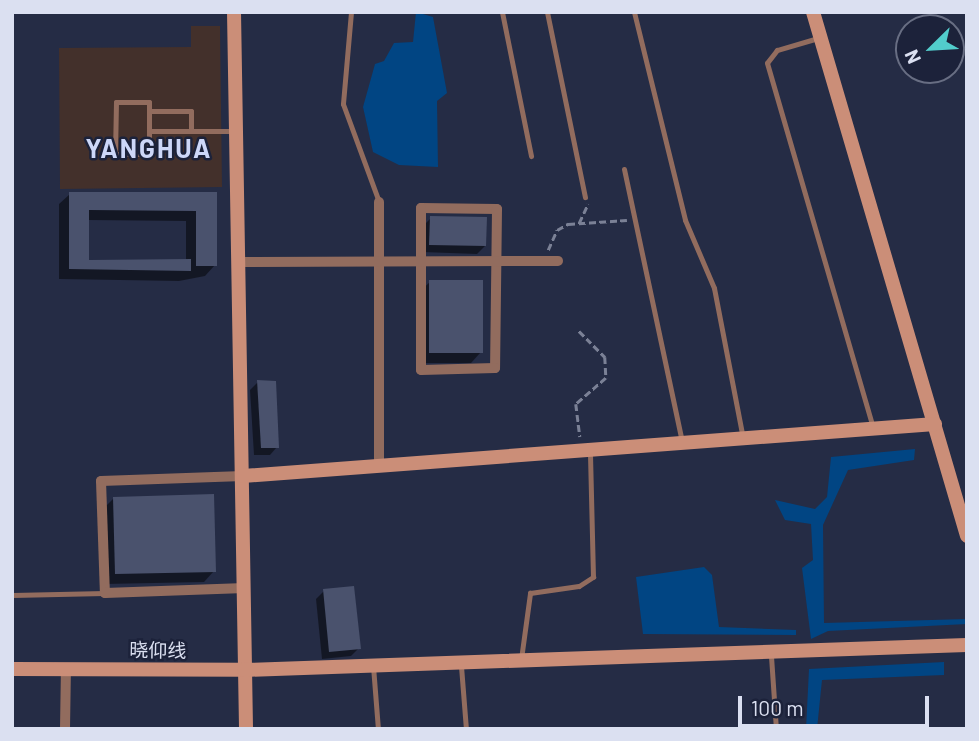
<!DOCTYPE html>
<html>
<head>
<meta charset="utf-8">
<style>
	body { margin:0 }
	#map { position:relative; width:979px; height:741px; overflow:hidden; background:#252c45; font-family:Barlow,"Noto Sans SC",sans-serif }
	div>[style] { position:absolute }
	.medical>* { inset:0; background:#43302b }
	.water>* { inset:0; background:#014583 }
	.shadow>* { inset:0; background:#0007 }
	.building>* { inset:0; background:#4a526d }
	.path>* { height:2.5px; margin-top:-1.25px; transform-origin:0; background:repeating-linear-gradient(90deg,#7b8196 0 7px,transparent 0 10.5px) }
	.lane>* { height:5px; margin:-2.5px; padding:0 2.5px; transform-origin:2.5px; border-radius:2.5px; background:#926c5e }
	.street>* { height:10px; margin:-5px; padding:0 5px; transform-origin:5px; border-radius:5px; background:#926c5e }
	.secondary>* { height:14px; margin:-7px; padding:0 7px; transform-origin:7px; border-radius:7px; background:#cb8e78 }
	span { translate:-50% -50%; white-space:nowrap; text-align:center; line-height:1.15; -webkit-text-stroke:5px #1c223a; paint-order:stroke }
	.street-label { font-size:19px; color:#dbe0f1 }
	.district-label { font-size:26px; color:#cdd7f8; font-weight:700; letter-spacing:2px }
	.frame { position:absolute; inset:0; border:14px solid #dbe0f1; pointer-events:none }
	.north { position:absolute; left:895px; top:14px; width:70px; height:70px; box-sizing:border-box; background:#1c223a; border:2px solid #686e83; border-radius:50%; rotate:246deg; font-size:19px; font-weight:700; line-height:28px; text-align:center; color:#dbe0f1 }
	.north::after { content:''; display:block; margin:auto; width:24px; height:32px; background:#52cdcc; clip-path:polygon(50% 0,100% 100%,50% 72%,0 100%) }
	.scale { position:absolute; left:738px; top:696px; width:191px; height:32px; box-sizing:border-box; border:4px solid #dbe0f1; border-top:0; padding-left:9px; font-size:21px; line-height:24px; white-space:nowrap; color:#dbe0f1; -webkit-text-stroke:5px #1c223a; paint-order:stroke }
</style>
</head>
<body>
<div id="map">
	<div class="medical">
		<div style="clip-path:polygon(191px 26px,220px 26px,222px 187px,60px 189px,59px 48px,191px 47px)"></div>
	</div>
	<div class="water">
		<div style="clip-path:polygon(416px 12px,433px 17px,447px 93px,437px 101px,438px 167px,399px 165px,373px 152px,363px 107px,375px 64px,384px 61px,394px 43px,413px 42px)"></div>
		<div style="clip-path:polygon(915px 449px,914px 460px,848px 470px,823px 525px,824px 623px,967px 619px,967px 624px,828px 631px,811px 639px,802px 568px,813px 560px,811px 524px,785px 520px,775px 500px,815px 509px,827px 497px,831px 457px)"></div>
		<div style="clip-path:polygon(704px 567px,712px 575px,719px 627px,796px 630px,796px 635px,643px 634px,636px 577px)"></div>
		<div style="clip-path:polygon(944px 662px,944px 675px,822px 680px,817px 729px,806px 729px,809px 669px)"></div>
	</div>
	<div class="shadow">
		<div style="clip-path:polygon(evenodd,70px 194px,215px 194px,215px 265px,205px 276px,179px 281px,59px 279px,59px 204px,70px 194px,87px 220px,186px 221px,186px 261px,87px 261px,87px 220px)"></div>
		<div style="clip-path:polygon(431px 218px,485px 246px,477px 254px,422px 252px,423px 226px)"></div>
		<div style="clip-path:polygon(430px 282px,481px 352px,471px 363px,419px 363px,419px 292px)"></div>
		<div style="clip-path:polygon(258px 382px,277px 447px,270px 455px,254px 455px,250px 390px)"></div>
		<div style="clip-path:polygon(114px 498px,214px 571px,204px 582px,105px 584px,103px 509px)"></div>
		<div style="clip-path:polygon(324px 591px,359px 648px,351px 656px,322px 659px,316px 599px)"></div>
	</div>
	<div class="building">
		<div style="clip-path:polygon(69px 192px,217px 192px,217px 266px,196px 266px,196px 211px,89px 210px,89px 260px,191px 259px,191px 271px,69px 269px)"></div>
		<div style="clip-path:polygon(430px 216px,487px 217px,486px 246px,429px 245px)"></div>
		<div style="clip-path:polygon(429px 280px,483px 280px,483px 353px,429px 353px)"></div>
		<div style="clip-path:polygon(257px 380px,276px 381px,279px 448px,261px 448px)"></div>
		<div style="clip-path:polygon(214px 494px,216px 572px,115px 574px,113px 497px)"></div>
		<div style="clip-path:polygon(354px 586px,361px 649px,329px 652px,323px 589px)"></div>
	</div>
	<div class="path">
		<div style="left:579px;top:223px;width:21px;rotate:-65deg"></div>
		<div style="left:548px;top:250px;width:22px;rotate:-66deg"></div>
		<div style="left:557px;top:230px;width:13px;rotate:-29deg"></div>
		<div style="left:568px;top:224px;width:59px;rotate:-3.9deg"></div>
		<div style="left:579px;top:331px;width:37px;rotate:45deg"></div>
		<div style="left:605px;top:357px;width:21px;rotate:87deg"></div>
		<div style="left:606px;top:378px;width:40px;rotate:139deg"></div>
		<div style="left:576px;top:404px;width:33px;rotate:83deg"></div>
	</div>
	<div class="lane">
		<div style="left:351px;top:12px;width:92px;rotate:95deg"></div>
		<div style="left:343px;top:104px;width:104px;rotate:69.8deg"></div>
		<div style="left:502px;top:12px;width:147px;rotate:78.6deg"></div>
		<div style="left:547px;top:12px;width:189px;rotate:78.4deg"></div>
		<div style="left:634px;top:12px;width:214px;rotate:76.2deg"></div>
		<div style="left:685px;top:220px;width:74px;rotate:66.9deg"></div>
		<div style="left:714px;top:288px;width:153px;rotate:79.1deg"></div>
		<div style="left:818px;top:38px;width:43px;rotate:163.7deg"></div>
		<div style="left:777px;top:50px;width:16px;rotate:128deg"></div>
		<div style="left:767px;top:63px;width:380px;rotate:73.8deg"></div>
		<div style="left:149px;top:111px;width:42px"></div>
		<div style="left:191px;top:111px;width:20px;rotate:90deg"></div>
		<div style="left:149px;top:131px;width:23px;rotate:90deg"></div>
		<div style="left:149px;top:154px;width:34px;rotate:180deg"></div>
		<div style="left:115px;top:154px;width:52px;rotate:-88.9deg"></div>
		<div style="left:116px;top:102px;width:33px"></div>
		<div style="left:149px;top:102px;width:29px;rotate:90deg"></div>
		<div style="left:149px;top:131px;width:84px"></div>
		<div style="left:624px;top:169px;width:280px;rotate:78deg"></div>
		<div style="left:12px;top:595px;width:93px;rotate:-1.2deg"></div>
		<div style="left:771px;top:656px;width:73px;rotate:86.1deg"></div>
		<div style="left:521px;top:659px;width:67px;rotate:-82.2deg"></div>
		<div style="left:530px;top:593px;width:49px;rotate:-8.1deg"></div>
		<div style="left:579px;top:586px;width:17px;rotate:-33deg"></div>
		<div style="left:593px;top:577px;width:125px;rotate:-91.4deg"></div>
		<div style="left:373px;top:666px;width:63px;rotate:85.5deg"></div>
		<div style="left:461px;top:666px;width:63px;rotate:85.5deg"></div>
	</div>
	<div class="street">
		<div style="left:379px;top:202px;width:264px;rotate:90deg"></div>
		<div style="left:421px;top:208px;width:76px;rotate:0.8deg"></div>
		<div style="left:497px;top:209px;width:159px;rotate:90.7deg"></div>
		<div style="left:495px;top:368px;width:74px;rotate:178.5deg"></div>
		<div style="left:421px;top:370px;width:162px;rotate:-90deg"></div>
		<div style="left:239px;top:262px;width:319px;rotate:-0.2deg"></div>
		<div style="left:243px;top:476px;width:142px;rotate:178deg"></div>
		<div style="left:101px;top:481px;width:112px;rotate:88deg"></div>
		<div style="left:105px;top:593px;width:140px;rotate:-2deg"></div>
		<div style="left:65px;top:729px;width:61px;rotate:-89.1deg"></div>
	</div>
	<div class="secondary">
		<div style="left:234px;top:12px;width:717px;rotate:89.04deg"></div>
		<div style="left:813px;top:12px;width:546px;rotate:73.62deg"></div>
		<div style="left:243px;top:476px;width:694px;rotate:-4.3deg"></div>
		<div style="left:12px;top:669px;width:232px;rotate:0.2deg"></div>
		<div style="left:244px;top:670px;width:723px;rotate:-1.98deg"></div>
	</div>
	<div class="street-label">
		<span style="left:158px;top:650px;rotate:1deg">晓仰线</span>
	</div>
	<div class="district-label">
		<span style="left:149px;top:148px">YANGHUA</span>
	</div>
	<div class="frame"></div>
	<div class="north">N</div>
	<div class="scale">100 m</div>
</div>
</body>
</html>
